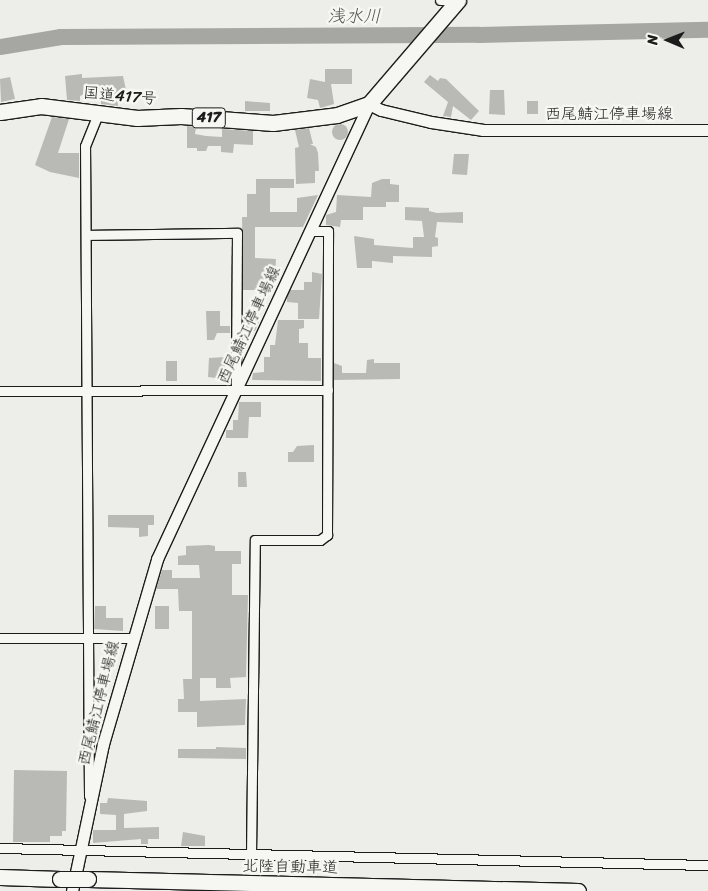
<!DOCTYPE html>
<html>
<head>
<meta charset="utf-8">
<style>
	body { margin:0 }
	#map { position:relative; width:708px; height:891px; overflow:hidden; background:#edede9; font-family:Sriracha,"Klee One",sans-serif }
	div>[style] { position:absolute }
	.river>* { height:16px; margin:-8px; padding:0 8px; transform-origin:8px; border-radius:8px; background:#a6a6a3 }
	.building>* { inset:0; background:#b9b9b6 }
	.round { border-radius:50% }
	.roads { filter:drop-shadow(1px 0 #1c1c1c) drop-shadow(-1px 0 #1c1c1c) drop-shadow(0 1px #1c1c1c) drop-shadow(0 -1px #1c1c1c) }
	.street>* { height:9px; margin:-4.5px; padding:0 4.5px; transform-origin:4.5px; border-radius:4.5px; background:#f6f6f2 }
	.secondary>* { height:11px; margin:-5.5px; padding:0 5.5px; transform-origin:5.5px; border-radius:5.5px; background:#f6f6f2 }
	.highway>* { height:15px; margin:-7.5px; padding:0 7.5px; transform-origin:7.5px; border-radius:7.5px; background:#f6f6f2 }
	.bridges { filter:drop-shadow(1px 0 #1c1c1c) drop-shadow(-1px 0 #1c1c1c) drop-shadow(0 1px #1c1c1c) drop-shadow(0 -1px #1c1c1c) }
	.highway-bridge>* { height:15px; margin:-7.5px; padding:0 7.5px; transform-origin:7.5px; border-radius:7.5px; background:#f6f6f2 }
	span { translate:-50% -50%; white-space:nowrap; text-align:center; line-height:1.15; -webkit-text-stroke:5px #f6f6f2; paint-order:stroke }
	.shield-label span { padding:1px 4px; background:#f6f6f2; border:1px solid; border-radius:4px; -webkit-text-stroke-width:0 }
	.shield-label { font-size:15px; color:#1c1c1c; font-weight:700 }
	.street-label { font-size:16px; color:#1c1c1c }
	.water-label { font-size:18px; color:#535352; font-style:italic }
	.north { position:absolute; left:643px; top:15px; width:50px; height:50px; -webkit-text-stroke:4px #f6f6f2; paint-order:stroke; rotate:271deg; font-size:14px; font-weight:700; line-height:20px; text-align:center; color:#1c1c1c }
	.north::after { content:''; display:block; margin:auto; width:18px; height:22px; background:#1c1c1c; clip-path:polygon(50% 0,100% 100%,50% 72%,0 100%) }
</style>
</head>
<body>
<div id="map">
	<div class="river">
		<div style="left:0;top:47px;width:62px;rotate:-9.3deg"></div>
		<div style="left:61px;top:37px;width:418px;rotate:-0.3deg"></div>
		<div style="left:479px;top:35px;width:229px;rotate:-1.3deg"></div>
	</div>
	<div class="building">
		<div style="clip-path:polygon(325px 69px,352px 69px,352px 84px,331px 84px,334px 104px,320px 108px,318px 100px,307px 98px,310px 79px,325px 82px)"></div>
		<div style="clip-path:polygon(82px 74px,82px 78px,123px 76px,126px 90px,117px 93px,118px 106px,101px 104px,101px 91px,84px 94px,80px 96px,80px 101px,67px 100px,65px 76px)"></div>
		<div style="clip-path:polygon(430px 75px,438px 81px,440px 78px,446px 79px,479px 111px,471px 120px,453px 106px,451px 117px,443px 116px,448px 102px,424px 82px)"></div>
		<div style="clip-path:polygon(10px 77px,15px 99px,1px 102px,0 79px)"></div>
		<div style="clip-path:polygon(490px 90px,504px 90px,505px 115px,489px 114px)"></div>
		<div style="clip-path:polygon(245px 101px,270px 103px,270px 111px,245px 111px)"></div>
		<div style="clip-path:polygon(527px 101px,538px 101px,538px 114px,527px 114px)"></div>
		<div style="clip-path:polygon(52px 117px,69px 119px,58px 153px,79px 153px,79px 178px,50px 172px,35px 165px)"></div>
		<div class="round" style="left:332px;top:124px;width:16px;height:16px"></div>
		<div style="clip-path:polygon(187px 126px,196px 127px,195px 134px,206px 136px,222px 137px,222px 129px,253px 131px,253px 145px,234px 144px,233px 153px,221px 152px,221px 146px,208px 146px,206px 151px,197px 151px,197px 148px,187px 148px)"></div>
		<div style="clip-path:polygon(309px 128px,313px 144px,310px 144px,316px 147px,318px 153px,319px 171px,315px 171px,315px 183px,296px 184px,295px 148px,299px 147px,295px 130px)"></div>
		<div style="clip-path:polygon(454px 154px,469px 154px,467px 175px,452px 174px)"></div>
		<div style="clip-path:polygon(256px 179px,294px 179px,294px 188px,270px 188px,270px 212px,297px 212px,297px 198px,318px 195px,303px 227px,255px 227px,255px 258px,276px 259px,274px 290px,243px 290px,242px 217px,247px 217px,247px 194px,256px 194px)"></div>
		<div style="clip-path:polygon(382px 179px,390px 179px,390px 184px,399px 185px,399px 202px,386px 202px,386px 207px,363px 207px,363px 220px,341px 220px,340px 227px,326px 225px,326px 215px,336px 212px,337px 195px,371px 197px,372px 183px)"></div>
		<div style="clip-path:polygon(405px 207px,429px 208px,429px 211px,437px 213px,463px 212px,463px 223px,437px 222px,435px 237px,438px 238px,438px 246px,432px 247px,432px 257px,393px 256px,393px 263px,372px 261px,372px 268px,357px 268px,354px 236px,374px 239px,374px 245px,399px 247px,413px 248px,413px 237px,424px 237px,422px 221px,405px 220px)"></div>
		<div style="clip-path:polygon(312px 272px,322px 274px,319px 319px,298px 319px,298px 303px,287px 302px,287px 297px,290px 290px,304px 290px,304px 282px,312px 282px)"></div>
		<div style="clip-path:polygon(250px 307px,257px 307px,259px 322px,255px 331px,249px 331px,249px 338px,243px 338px,243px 314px,247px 315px)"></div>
		<div style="clip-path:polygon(206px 311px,220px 311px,220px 326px,230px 326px,230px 333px,217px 333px,214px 340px,207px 340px)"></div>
		<div style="clip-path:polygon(278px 320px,304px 320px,304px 328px,299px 329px,299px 343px,308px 343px,308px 358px,321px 358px,321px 381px,252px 380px,253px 373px,264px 372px,264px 357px,270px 357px,270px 345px,275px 345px)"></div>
		<div style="clip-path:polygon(225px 357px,225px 369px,230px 369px,230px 380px,208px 377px,209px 358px)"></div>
		<div style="clip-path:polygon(374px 359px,374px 363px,400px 363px,400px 379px,334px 380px,334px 363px,342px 366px,342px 373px,366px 373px,367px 360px)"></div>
		<div style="clip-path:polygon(166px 361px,177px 361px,177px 381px,166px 381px)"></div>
		<div style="clip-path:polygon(239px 402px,261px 402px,261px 417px,249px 417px,248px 438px,226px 438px,226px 430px,233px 430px,233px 420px,238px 420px)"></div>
		<div style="clip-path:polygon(314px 445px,314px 462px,288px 462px,288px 452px,293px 452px,297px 446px)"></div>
		<div style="clip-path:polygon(238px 472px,246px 472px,247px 487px,238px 487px)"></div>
		<div style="clip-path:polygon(108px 515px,154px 515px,154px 525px,148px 525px,148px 536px,139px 537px,139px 528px,108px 527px)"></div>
		<div style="clip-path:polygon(209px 545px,215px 546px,215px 551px,241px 551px,241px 564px,232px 564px,232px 595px,248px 595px,246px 677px,230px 678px,231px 688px,216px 688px,216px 678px,200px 678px,200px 701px,246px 699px,245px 725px,197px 727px,197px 712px,178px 712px,178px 699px,184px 699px,183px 679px,192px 679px,192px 611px,179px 611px,178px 589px,156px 589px,162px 570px,172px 570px,172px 578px,200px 578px,199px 565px,178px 565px,178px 556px,186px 555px,186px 546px)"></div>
		<div style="clip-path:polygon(95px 606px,106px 606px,106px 618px,123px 618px,123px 631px,94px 629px)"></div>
		<div style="clip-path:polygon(155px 606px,169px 606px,169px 629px,155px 629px)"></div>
		<div style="clip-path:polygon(216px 747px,246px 748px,246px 759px,178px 758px,178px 749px,216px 749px)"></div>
		<div style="clip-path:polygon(14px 770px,67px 771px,66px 831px,62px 831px,62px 836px,50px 836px,50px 842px,13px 842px)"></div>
		<div style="clip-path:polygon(108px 798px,147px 801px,147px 811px,124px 814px,124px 828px,159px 827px,159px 839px,148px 839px,148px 844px,141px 844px,141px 839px,93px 843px,93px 830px,116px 830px,116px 815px,100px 814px,100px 803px,107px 803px)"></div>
		<div style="clip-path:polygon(183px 832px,205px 836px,205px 846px,181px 846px)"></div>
	</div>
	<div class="roads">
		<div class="street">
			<div style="left:440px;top:0;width:17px;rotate:3deg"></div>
			<div style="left:87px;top:235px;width:150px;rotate:-0.8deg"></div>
			<div style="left:237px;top:233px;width:153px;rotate:90.4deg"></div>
			<div style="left:0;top:391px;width:328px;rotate:-0.2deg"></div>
			<div style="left:0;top:638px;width:132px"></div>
			<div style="left:89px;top:796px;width:650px;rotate:-90.35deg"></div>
			<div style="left:85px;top:146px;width:35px;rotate:-68deg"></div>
			<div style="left:0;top:848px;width:708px;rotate:1.38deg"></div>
			<div style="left:251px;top:855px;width:315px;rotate:-89.3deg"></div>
			<div style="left:255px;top:540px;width:65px"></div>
			<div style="left:320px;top:540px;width:9px;rotate:-36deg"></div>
			<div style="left:327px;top:535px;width:304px;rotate:-89.8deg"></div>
			<div style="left:328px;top:231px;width:18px;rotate:180deg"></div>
		</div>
		<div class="secondary">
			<div style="left:72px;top:891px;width:150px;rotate:-78.1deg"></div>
			<div style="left:103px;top:744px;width:193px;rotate:-73.7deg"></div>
			<div style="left:157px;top:559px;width:502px;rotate:-65.02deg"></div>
			<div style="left:369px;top:104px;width:13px;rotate:27deg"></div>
			<div style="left:381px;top:110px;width:51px;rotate:13.5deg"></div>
			<div style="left:431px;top:122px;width:53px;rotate:8.7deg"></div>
			<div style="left:483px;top:130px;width:225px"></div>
		</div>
		<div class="highway">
			<div style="left:0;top:112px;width:41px;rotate:-8.3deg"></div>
			<div style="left:41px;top:106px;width:97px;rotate:7.1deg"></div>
			<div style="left:137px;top:118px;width:44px;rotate:-2.6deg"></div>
			<div style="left:181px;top:116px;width:92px;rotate:4.4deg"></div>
			<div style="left:273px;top:123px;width:64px;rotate:-7.1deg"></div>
			<div style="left:337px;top:115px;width:34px;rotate:-19deg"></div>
			<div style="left:369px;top:104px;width:137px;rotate:-49.4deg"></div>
			<div style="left:0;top:877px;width:60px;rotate:1.9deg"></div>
			<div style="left:88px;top:879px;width:490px;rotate:1.4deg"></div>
		</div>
	</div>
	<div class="bridges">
		<div class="highway-bridge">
			<div style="left:60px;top:879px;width:28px"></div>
		</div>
	</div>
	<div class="shield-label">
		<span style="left:209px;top:118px">417</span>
	</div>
	<div class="street-label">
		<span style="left:120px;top:96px;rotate:5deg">国道417号</span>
		<span style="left:609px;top:114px">西尾鯖江停車場線</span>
		<span style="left:249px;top:325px;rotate:-65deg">西尾鯖江停車場線</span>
		<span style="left:99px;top:703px;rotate:-76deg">西尾鯖江停車場線</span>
		<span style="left:290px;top:867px;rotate:1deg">北陸自動車道</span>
	</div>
	<div class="water-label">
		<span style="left:354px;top:16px">浅水川</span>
	</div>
	<div class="north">N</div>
</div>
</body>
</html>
